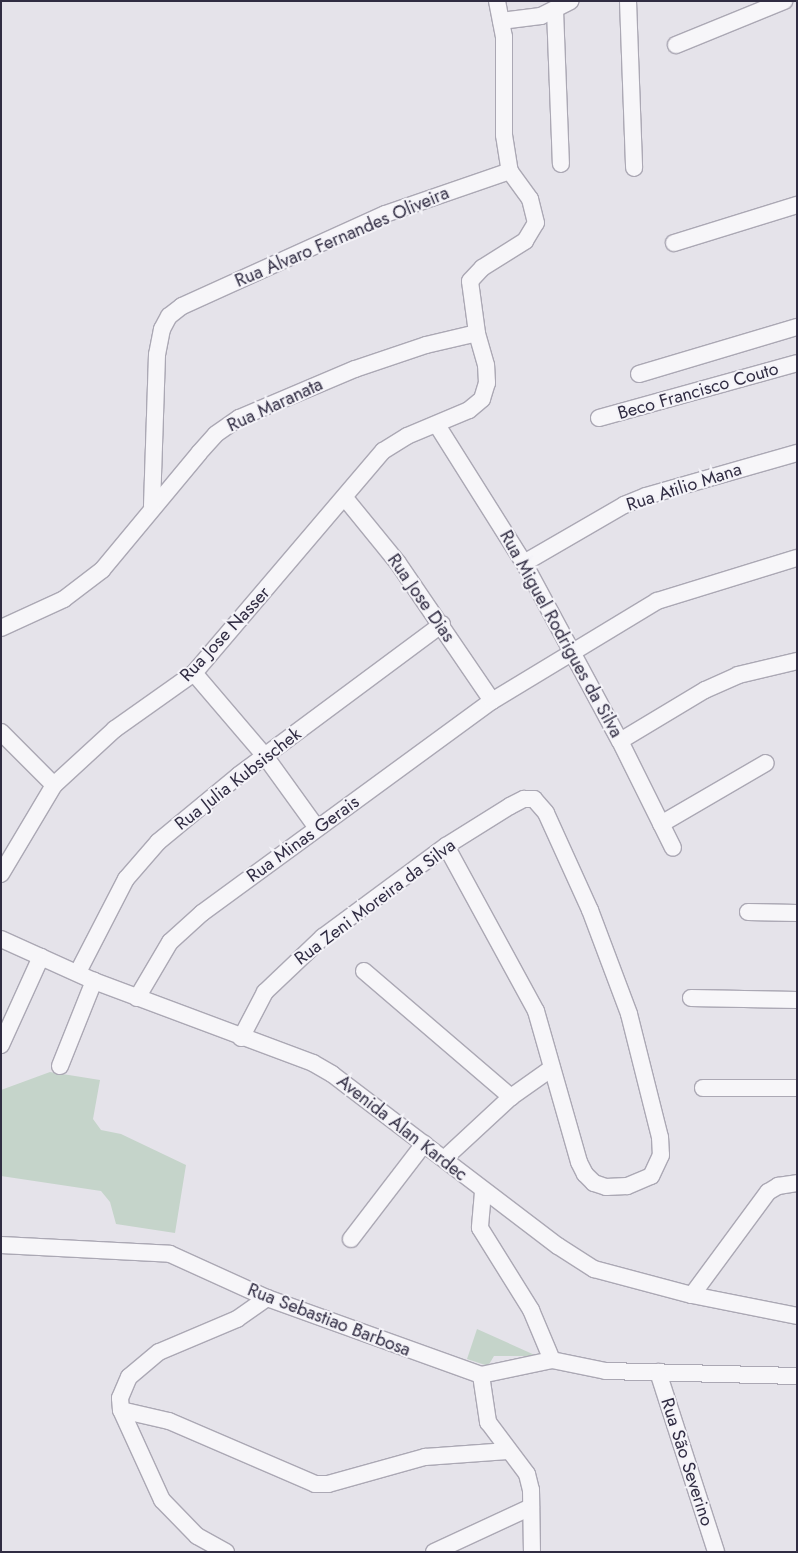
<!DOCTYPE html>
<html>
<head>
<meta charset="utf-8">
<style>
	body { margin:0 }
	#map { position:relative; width:798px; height:1553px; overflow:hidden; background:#e5e3ea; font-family:Jost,sans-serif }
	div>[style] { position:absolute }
	.green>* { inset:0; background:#c5d4ca }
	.roads { filter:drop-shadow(1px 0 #aba8b4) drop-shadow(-1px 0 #aba8b4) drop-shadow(0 1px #aba8b4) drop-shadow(0 -1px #aba8b4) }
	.minor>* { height:16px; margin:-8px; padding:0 8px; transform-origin:8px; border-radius:8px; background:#f7f6f9 }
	span { translate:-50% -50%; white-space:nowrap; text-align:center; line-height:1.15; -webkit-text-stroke:4px #f4f3f8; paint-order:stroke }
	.street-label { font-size:18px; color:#302c42 }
	.frame { position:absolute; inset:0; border:2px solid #302c42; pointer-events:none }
</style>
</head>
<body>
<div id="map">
	<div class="green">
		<div style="clip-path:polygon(50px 1072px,100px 1080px,93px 1119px,101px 1130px,121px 1134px,186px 1165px,175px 1233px,116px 1224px,110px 1202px,101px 1191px,1px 1176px,1px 1090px)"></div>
		<div style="clip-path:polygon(477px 1329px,537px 1356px,494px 1356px,488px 1366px,467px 1359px)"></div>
	</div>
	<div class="roads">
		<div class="minor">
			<div style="left:497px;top:1px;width:37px;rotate:79deg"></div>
			<div style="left:504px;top:37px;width:98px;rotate:90deg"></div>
			<div style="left:504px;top:135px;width:36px;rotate:81deg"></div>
			<div style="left:628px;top:1px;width:167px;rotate:87.9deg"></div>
			<div style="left:555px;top:10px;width:154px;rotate:87.8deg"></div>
			<div style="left:501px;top:21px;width:40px;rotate:-7.1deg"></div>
			<div style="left:541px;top:16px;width:33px;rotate:-27deg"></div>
			<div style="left:676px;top:45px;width:117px;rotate:-22.2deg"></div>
			<div style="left:674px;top:243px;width:129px;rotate:-17.2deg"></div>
			<div style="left:639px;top:374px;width:165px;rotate:-16.6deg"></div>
			<div style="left:599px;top:418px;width:205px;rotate:-15.5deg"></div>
			<div style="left:437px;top:425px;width:163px;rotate:57.8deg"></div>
			<div style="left:524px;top:563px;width:202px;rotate:61.7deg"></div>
			<div style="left:620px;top:741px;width:119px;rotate:63.6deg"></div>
			<div style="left:345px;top:498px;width:84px;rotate:50.8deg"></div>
			<div style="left:398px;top:563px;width:167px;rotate:55.7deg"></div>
			<div style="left:524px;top:563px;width:116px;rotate:-30.1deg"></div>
			<div style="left:624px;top:505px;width:24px;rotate:-22deg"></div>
			<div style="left:646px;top:496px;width:157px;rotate:-15.9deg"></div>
			<div style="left:1px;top:628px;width:69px;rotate:-24.7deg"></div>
			<div style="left:64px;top:599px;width:48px;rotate:-37.3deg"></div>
			<div style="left:102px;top:570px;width:152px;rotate:-50.3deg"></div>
			<div style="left:199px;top:453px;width:25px;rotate:-48deg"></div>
			<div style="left:216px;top:434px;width:28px;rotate:-35deg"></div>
			<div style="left:239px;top:418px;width:126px;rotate:-22.9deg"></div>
			<div style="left:355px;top:369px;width:75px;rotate:-18.7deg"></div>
			<div style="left:426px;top:345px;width:52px;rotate:-13.2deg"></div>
			<div style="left:194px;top:673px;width:109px;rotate:49.5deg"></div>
			<div style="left:265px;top:756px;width:89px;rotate:54.2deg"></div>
			<div style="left:1px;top:732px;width:75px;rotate:45deg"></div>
			<div style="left:620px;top:741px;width:99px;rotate:-31deg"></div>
			<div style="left:705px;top:690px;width:36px;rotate:-24deg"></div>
			<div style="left:738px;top:675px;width:61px;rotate:-13.3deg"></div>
			<div style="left:661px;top:824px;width:121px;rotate:-30.2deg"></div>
			<div style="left:1px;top:874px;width:104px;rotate:-59.2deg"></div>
			<div style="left:54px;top:785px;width:83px;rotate:-42.6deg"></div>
			<div style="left:115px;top:729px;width:97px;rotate:-35.3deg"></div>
			<div style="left:194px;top:673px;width:292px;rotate:-49.6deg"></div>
			<div style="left:383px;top:451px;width:28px;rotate:-32deg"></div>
			<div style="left:407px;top:436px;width:67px;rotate:-22.8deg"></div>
			<div style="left:469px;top:410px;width:17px;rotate:-40deg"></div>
			<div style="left:482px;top:399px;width:17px;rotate:-73deg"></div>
			<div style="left:487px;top:383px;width:18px;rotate:-93deg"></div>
			<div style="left:486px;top:365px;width:33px;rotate:-106deg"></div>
			<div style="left:477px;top:333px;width:52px;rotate:-97.7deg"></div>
			<div style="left:470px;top:281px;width:18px;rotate:-47deg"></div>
			<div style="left:482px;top:268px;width:51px;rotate:-32.1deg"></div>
			<div style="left:525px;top:241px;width:21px;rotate:-59deg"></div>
			<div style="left:536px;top:223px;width:25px;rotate:-104deg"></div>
			<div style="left:530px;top:199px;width:34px;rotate:-126deg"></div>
			<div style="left:510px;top:171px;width:132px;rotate:161deg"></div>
			<div style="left:385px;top:214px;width:223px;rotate:155.6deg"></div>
			<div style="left:182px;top:306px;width:16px;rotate:142deg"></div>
			<div style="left:169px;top:316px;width:15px;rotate:118deg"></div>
			<div style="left:162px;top:329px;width:26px;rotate:101deg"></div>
			<div style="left:157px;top:355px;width:151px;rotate:91.9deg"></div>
			<div style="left:748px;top:912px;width:49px;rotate:1.2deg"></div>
			<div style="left:1px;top:939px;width:102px;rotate:24.3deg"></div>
			<div style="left:94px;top:981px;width:234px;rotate:20.5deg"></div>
			<div style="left:313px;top:1063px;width:22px;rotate:30deg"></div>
			<div style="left:332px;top:1074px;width:284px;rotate:37.3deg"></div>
			<div style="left:558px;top:1246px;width:43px;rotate:32.6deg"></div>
			<div style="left:594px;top:1269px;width:101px;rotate:14.9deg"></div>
			<div style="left:692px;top:1295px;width:107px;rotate:11.3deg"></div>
			<div style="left:364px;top:971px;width:194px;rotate:40.6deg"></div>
			<div style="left:78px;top:972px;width:105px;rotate:-62.7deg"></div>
			<div style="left:126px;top:879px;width:49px;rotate:-49.1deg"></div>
			<div style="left:158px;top:842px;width:105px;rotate:-39.6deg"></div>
			<div style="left:239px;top:775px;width:253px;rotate:-36.6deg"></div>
			<div style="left:137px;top:998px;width:65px;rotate:-59.5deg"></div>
			<div style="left:170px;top:942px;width:43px;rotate:-42.2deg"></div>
			<div style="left:202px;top:913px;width:359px;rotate:-36.2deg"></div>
			<div style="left:492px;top:701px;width:193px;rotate:-31.2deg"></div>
			<div style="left:657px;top:601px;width:146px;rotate:-17.1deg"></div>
			<div style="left:691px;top:998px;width:106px;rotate:1.1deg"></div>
			<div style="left:241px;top:1038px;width:52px;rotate:-62.4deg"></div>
			<div style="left:265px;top:992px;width:80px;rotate:-43.5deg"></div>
			<div style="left:323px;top:937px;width:153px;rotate:-36.5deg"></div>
			<div style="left:446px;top:846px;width:75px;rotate:-32deg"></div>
			<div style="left:510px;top:806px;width:16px;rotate:-27deg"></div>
			<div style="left:524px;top:799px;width:10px"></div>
			<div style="left:534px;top:799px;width:18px;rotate:49deg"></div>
			<div style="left:546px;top:813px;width:107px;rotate:65.6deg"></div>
			<div style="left:590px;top:910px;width:111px;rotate:69.4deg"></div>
			<div style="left:629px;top:1014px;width:127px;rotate:75.9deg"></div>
			<div style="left:660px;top:1137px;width:18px;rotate:87deg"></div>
			<div style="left:661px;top:1155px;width:23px;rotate:115deg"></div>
			<div style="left:651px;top:1176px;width:26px;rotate:157deg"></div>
			<div style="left:627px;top:1186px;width:21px;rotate:177deg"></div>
			<div style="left:606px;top:1187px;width:13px;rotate:-162deg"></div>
			<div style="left:594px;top:1183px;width:13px;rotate:-135deg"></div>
			<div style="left:585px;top:1174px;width:13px;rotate:-117deg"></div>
			<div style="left:579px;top:1162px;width:157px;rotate:-105.9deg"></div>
			<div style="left:536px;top:1011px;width:188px;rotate:-118.6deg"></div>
			<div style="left:1px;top:1045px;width:97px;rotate:-65.6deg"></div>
			<div style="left:60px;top:1066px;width:92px;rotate:-68.2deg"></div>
			<div style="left:703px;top:1088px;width:94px"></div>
			<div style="left:444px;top:1159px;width:91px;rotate:-42.8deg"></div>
			<div style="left:511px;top:1097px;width:50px;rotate:-35.3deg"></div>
			<div style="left:483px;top:1192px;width:36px;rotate:95deg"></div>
			<div style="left:480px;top:1228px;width:97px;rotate:58.1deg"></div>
			<div style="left:531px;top:1310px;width:54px;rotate:67.2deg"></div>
			<div style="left:351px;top:1239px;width:120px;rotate:-52.5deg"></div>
			<div style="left:1px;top:1245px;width:169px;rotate:3deg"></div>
			<div style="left:170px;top:1254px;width:107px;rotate:24.4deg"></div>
			<div style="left:267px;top:1298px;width:227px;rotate:19.8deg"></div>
			<div style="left:481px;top:1375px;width:73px;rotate:-11.9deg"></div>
			<div style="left:552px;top:1360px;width:55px;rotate:11.5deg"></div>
			<div style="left:606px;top:1371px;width:191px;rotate:1.5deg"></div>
			<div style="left:692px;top:1295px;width:128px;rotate:-53.6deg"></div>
			<div style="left:768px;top:1192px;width:12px;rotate:-31deg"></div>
			<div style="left:778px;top:1186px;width:19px;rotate:-9deg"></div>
			<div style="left:658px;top:1372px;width:189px;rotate:72.1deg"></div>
			<div style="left:481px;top:1375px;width:48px;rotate:81.5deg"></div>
			<div style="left:488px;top:1422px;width:65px;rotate:53.1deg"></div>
			<div style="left:527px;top:1474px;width:16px;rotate:76deg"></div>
			<div style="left:531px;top:1490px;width:62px;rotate:89.1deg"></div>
			<div style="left:121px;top:1410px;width:49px;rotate:12.9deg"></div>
			<div style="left:169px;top:1421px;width:159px;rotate:23.3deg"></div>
			<div style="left:315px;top:1484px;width:13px"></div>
			<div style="left:328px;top:1484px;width:101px;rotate:-15.6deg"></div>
			<div style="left:425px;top:1457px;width:83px;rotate:-4.1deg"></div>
			<div style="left:226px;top:1552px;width:33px;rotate:-151deg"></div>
			<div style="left:197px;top:1536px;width:50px;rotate:-134.2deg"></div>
			<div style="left:162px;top:1500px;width:99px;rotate:-114.5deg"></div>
			<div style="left:121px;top:1410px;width:12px;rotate:-95deg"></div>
			<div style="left:120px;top:1398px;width:23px;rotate:-67deg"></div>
			<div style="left:129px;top:1377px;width:39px;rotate:-40deg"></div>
			<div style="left:159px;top:1352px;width:85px;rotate:-22.9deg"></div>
			<div style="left:237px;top:1319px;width:37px;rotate:-35deg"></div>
			<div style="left:434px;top:1552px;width:107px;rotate:-24.9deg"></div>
		</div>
	</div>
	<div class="street-label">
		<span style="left:342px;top:237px;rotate:-23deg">Rua Alvaro Fernandes Oliveira</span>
		<span style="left:698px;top:391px;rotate:-16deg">Beco Francisco Couto</span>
		<span style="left:275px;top:405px;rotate:-25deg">Rua Maranata</span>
		<span style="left:684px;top:487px;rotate:-18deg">Rua Atilio Mana</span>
		<span style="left:421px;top:598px;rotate:55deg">Rua Jose Dias</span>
		<span style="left:225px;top:634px;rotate:-47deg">Rua Jose Nasser</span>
		<span style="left:561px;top:634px;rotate:61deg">Rua Miguel Rodrigues da Silva</span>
		<span style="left:238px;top:779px;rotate:-38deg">Rua Julia Kubsischek</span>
		<span style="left:303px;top:839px;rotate:-36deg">Rua Minas Gerais</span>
		<span style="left:375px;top:902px;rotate:-37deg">Rua Zeni Moreira da Silva</span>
		<span style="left:402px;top:1128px;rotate:38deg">Avenida Alan Kardec</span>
		<span style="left:329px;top:1320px;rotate:21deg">Rua Sebastiao Barbosa</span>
		<span style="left:687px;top:1462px;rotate:72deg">Rua São Severino</span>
	</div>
	<div class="frame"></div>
</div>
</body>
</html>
